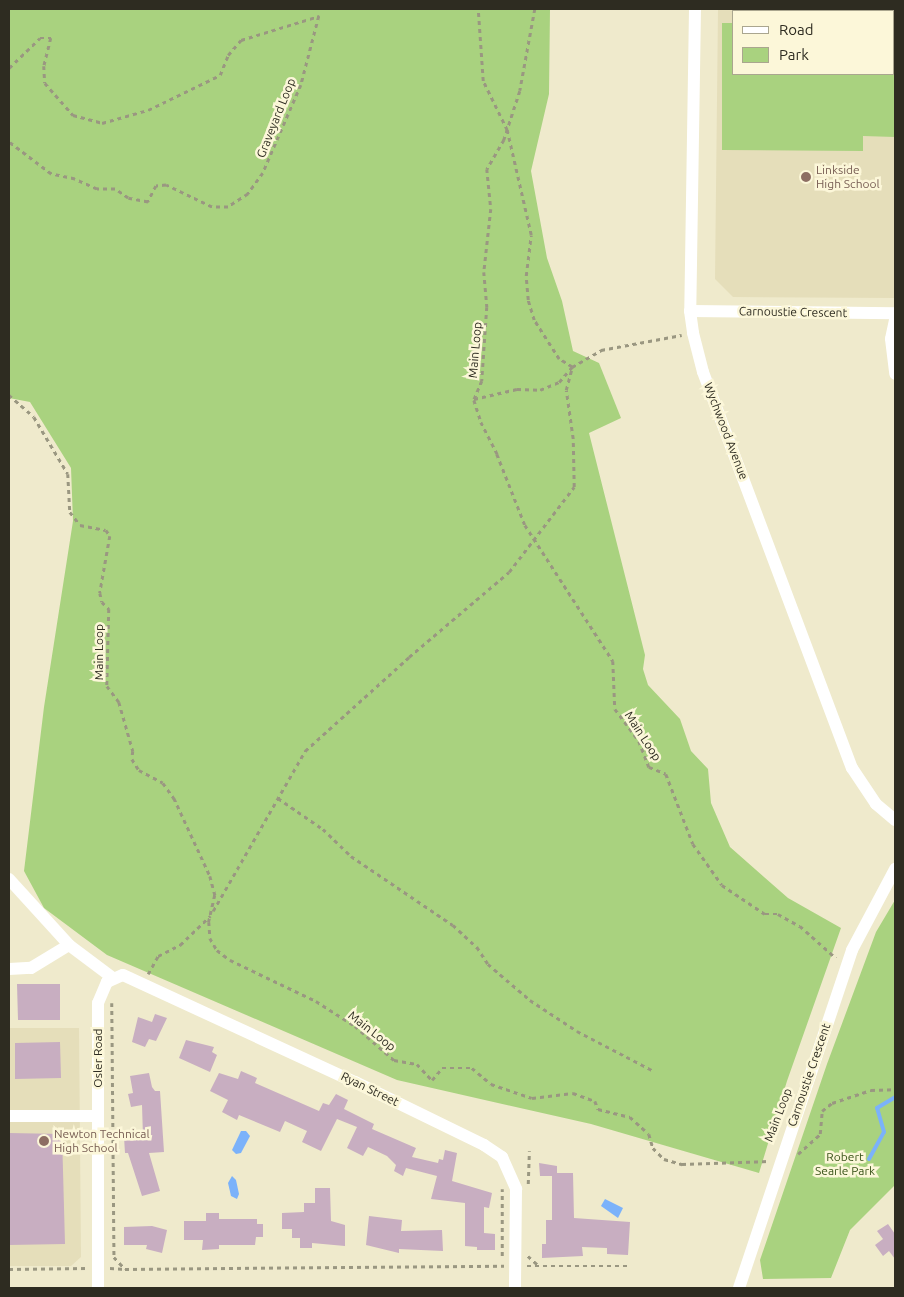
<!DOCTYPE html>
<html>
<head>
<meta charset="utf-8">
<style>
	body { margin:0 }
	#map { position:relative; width:904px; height:1297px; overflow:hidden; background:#efeacc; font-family:Ubuntu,sans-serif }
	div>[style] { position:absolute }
	.built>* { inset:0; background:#e5deba }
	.green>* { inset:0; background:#a9d27f }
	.water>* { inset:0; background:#7bb2fa }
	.stream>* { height:4px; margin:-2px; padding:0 2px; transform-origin:2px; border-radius:2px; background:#7bb2fa }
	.building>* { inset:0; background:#c8aec1 }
	.path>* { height:2.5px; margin-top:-1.25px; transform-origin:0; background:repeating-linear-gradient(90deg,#9a9781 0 4px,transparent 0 8px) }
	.minor>* { height:12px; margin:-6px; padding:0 6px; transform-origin:6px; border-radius:6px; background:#fff }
	.dots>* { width:14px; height:14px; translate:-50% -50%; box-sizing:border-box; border:2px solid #fcf7d9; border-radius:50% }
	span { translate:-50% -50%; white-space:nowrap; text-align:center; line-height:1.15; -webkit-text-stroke:5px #fcf7d9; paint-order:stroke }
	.street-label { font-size:12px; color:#2e2c21 }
	.education-label { font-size:12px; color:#785e54 }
	.left { translate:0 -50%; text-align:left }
	.park-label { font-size:12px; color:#385218 }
	.frame { position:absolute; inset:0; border:10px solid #2e2c21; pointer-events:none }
	.legend { position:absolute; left:732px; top:10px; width:162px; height:65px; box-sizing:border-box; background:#fcf7d9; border:1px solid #aaa68f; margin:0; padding:6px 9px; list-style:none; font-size:15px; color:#2e2c21 }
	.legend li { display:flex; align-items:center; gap:10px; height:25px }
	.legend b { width:25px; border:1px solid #aaa68f }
</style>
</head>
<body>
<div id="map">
	<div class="built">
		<div style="clip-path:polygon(evenodd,718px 9px,895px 9px,895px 298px,733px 297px,715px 279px,718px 9px,733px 11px,893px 11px,893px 74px,733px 74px,733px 11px)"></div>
		<div style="clip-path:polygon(9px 1028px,79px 1028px,81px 1257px,71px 1266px,9px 1266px)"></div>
	</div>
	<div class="green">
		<div style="clip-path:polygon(9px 9px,550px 9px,549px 94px,531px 171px,547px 258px,562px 301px,573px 351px,599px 363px,621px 418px,589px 433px,645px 655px,643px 669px,648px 685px,680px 719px,691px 751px,708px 769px,711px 803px,730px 847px,788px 898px,841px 928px,787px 1081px,759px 1173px,591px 1124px,397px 1080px,107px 955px,44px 908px,24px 871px,44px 707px,73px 521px,71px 468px,30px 402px,9px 398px)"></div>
		<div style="clip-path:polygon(722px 23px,733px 23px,733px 74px,893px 74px,895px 67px,895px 137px,863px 136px,863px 151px,722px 150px)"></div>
		<div style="clip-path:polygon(895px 900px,895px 1185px,850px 1230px,831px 1278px,763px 1279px,760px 1260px,827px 1064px,876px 932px)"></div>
	</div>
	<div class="water">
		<div style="clip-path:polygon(241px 1131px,246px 1131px,250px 1136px,241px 1153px,236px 1154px,232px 1150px)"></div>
		<div style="clip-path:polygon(232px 1176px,236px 1180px,239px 1194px,237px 1199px,231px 1196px,228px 1183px)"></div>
		<div style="clip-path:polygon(605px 1199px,623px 1208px,618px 1218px,601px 1206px)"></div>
	</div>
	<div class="stream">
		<div style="left:869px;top:1159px;width:31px;rotate:-61deg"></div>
		<div style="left:884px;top:1132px;width:25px;rotate:-106deg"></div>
		<div style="left:877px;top:1108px;width:21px;rotate:-31deg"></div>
	</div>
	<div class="building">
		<div style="clip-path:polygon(17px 984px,60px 984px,60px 1020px,18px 1020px)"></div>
		<div style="clip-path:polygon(155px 1014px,167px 1018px,156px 1041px,149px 1039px,145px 1047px,132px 1042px,138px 1017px,152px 1022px)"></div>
		<div style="clip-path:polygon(186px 1040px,214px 1047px,212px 1052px,217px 1055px,210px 1072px,179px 1058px)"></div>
		<div style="clip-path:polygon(60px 1042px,61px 1078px,15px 1079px,15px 1043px)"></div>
		<div style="clip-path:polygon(241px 1071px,257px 1078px,255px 1083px,319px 1111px,323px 1103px,329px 1105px,336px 1094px,348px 1100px,344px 1109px,374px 1124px,372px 1129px,416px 1148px,412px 1157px,438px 1163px,439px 1159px,443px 1160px,445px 1150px,457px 1153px,452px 1181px,492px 1193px,489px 1208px,484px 1207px,484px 1233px,495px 1234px,495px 1250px,477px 1250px,477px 1247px,465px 1246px,465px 1203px,431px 1199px,437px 1176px,406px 1168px,403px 1176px,394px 1171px,396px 1165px,387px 1156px,368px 1147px,363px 1156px,347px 1148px,357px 1127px,337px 1119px,321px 1151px,302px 1142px,307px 1131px,285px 1121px,280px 1132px,239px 1115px,237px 1120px,222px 1112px,228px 1100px,210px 1091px,219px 1073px,238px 1079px)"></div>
		<div style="clip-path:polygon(149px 1073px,152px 1087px,155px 1091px,160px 1091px,164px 1152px,149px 1153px,160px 1191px,142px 1196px,128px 1153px,125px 1153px,124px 1137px,143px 1137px,142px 1105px,131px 1107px,128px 1094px,133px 1093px,130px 1076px)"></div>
		<div style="clip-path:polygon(9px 1133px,62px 1134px,65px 1244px,9px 1245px)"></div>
		<div style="clip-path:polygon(539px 1163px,557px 1166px,557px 1173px,573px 1173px,574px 1218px,630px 1222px,628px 1255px,607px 1254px,607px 1248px,582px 1247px,583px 1256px,542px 1258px,542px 1244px,546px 1244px,546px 1220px,552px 1220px,552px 1176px,540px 1176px)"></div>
		<div style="clip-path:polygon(315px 1188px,330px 1188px,331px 1221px,345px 1225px,345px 1246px,312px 1243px,312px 1248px,300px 1248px,300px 1238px,292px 1238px,292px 1229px,282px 1229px,282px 1213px,304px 1212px,304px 1203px,315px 1203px)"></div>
		<div style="clip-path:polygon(206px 1213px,219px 1213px,219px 1219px,257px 1219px,257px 1224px,263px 1224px,263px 1237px,256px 1237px,255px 1245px,219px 1245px,219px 1249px,202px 1250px,203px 1240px,184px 1240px,184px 1221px,206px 1221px)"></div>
		<div style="clip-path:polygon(369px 1216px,402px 1220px,401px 1231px,442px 1230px,443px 1251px,399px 1249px,399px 1253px,366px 1245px)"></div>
		<div style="clip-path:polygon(888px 1224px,895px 1234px,895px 1259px,889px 1251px,883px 1256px,875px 1245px,883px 1239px,877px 1231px)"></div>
		<div style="clip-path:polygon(152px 1226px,167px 1230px,162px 1253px,146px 1249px,147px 1245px,124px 1245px,124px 1227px)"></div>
	</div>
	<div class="path">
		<div style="left:535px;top:9px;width:83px;rotate:100.4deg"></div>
		<div style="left:520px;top:91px;width:52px;rotate:108.1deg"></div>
		<div style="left:504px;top:140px;width:34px;rotate:120deg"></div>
		<div style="left:487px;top:169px;width:40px;rotate:84.3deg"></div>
		<div style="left:491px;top:209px;width:63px;rotate:96.3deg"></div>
		<div style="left:484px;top:272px;width:35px;rotate:85deg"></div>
		<div style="left:487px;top:307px;width:74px;rotate:93.9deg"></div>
		<div style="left:482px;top:381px;width:21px;rotate:113deg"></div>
		<div style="left:474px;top:400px;width:23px;rotate:72deg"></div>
		<div style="left:481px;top:422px;width:36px;rotate:63deg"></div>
		<div style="left:497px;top:454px;width:76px;rotate:68.5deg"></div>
		<div style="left:525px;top:525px;width:162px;rotate:57.1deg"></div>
		<div style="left:613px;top:661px;width:48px;rotate:87.6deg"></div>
		<div style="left:615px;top:709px;width:40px;rotate:53deg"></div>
		<div style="left:639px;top:741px;width:28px;rotate:69deg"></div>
		<div style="left:649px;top:767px;width:18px;rotate:22deg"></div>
		<div style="left:666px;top:774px;width:75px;rotate:68.9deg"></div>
		<div style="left:693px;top:844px;width:50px;rotate:54.7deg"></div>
		<div style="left:722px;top:885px;width:52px;rotate:34deg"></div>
		<div style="left:765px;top:914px;width:13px"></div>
		<div style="left:778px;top:914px;width:25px;rotate:29deg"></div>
		<div style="left:800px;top:926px;width:48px;rotate:41.6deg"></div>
		<div style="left:9px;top:68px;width:43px;rotate:-44.1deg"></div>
		<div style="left:40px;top:38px;width:11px"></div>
		<div style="left:51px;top:38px;width:29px;rotate:104deg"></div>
		<div style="left:44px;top:66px;width:17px;rotate:87deg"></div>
		<div style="left:45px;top:83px;width:43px;rotate:48.8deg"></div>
		<div style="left:73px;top:115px;width:30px;rotate:15deg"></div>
		<div style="left:102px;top:123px;width:48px;rotate:-15.8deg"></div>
		<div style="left:148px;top:110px;width:80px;rotate:-25.9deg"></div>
		<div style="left:220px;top:75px;width:22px;rotate:-68deg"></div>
		<div style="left:228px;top:55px;width:20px;rotate:-49deg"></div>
		<div style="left:241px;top:40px;width:82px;rotate:-17.1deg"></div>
		<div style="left:319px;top:16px;width:71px;rotate:104.6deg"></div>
		<div style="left:301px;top:85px;width:96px;rotate:113.4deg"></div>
		<div style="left:263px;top:173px;width:26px;rotate:126deg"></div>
		<div style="left:248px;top:194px;width:24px;rotate:147deg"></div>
		<div style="left:228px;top:207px;width:16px;rotate:180deg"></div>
		<div style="left:212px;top:207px;width:51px;rotate:-154.4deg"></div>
		<div style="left:166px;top:185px;width:10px;rotate:174deg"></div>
		<div style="left:156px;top:186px;width:18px;rotate:117deg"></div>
		<div style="left:148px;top:202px;width:20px;rotate:-169deg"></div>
		<div style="left:128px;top:198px;width:16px;rotate:-145deg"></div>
		<div style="left:115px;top:189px;width:18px;rotate:180deg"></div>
		<div style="left:97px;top:189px;width:24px;rotate:-156deg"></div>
		<div style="left:75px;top:179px;width:25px;rotate:-168deg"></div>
		<div style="left:51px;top:174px;width:53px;rotate:-142.7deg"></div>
		<div style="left:9px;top:395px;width:33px;rotate:41deg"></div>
		<div style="left:34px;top:417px;width:66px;rotate:59.2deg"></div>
		<div style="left:68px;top:474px;width:38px;rotate:87deg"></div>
		<div style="left:70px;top:512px;width:16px;rotate:52deg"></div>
		<div style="left:80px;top:525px;width:26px;rotate:11deg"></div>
		<div style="left:106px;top:530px;width:7px;rotate:56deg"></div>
		<div style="left:110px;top:536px;width:58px;rotate:100deg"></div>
		<div style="left:100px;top:593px;width:9px;rotate:77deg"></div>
		<div style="left:102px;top:602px;width:10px;rotate:45deg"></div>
		<div style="left:109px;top:609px;width:77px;rotate:91.5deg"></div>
		<div style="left:107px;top:686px;width:20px;rotate:53deg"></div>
		<div style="left:119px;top:702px;width:51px;rotate:74.1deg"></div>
		<div style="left:133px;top:751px;width:8px;rotate:97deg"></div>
		<div style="left:132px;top:759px;width:13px;rotate:58deg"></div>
		<div style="left:139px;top:770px;width:27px;rotate:28deg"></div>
		<div style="left:163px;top:783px;width:19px;rotate:54deg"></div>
		<div style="left:174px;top:798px;width:86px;rotate:65.2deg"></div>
		<div style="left:210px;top:876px;width:20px;rotate:75deg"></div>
		<div style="left:215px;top:895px;width:28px;rotate:103deg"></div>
		<div style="left:209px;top:922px;width:16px;rotate:86deg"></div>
		<div style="left:210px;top:938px;width:14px;rotate:60deg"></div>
		<div style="left:217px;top:950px;width:16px;rotate:38deg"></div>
		<div style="left:230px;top:960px;width:95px;rotate:25.5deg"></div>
		<div style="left:316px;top:1001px;width:46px;rotate:32.7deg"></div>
		<div style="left:355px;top:1026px;width:52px;rotate:41.1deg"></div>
		<div style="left:394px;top:1060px;width:23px;rotate:10deg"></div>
		<div style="left:417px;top:1064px;width:22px;rotate:47deg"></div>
		<div style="left:432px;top:1080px;width:16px;rotate:-50deg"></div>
		<div style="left:442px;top:1068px;width:30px"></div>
		<div style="left:472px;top:1068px;width:25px;rotate:40deg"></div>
		<div style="left:491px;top:1084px;width:43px;rotate:18.9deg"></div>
		<div style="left:532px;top:1098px;width:41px;rotate:-7deg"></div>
		<div style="left:573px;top:1093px;width:23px;rotate:20deg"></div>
		<div style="left:595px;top:1101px;width:9px;rotate:69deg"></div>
		<div style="left:598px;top:1109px;width:33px;rotate:14deg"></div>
		<div style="left:630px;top:1117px;width:25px;rotate:42deg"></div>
		<div style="left:649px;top:1134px;width:15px;rotate:74deg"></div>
		<div style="left:653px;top:1148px;width:16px;rotate:45deg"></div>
		<div style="left:664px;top:1159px;width:19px;rotate:16deg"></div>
		<div style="left:682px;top:1164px;width:87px;rotate:-2deg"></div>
		<div style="left:474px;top:399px;width:44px;rotate:-13.1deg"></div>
		<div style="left:517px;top:389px;width:23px;rotate:2deg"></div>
		<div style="left:540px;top:390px;width:21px;rotate:-23deg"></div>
		<div style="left:559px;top:382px;width:20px;rotate:-49deg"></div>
		<div style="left:572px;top:367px;width:15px;rotate:-148deg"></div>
		<div style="left:559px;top:359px;width:46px;rotate:-122.7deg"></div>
		<div style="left:534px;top:320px;width:21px;rotate:-107deg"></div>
		<div style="left:528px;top:300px;width:24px;rotate:-95deg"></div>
		<div style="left:526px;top:276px;width:41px;rotate:-83deg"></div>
		<div style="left:531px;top:235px;width:108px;rotate:-102.9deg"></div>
		<div style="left:507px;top:130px;width:55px;rotate:-116.1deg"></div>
		<div style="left:483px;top:81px;width:72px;rotate:-94deg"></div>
		<div style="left:278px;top:798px;width:55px;rotate:34.6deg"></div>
		<div style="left:323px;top:829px;width:39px;rotate:44deg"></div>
		<div style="left:351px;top:856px;width:123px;rotate:34.1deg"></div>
		<div style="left:453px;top:925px;width:33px;rotate:43deg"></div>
		<div style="left:477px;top:947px;width:20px;rotate:57deg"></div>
		<div style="left:488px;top:964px;width:55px;rotate:40.6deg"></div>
		<div style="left:530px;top:1000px;width:56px;rotate:33.4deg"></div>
		<div style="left:577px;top:1031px;width:85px;rotate:27.5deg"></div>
		<div style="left:213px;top:911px;width:185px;rotate:-60.1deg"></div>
		<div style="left:305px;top:751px;width:140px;rotate:-42.1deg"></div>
		<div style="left:409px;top:657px;width:131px;rotate:-40.4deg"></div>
		<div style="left:509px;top:572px;width:107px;rotate:-52.6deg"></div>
		<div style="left:574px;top:487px;width:48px;rotate:-91.2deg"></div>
		<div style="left:573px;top:439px;width:49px;rotate:-98.1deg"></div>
		<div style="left:566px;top:390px;width:24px;rotate:-75deg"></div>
		<div style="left:572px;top:367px;width:34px;rotate:-30deg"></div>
		<div style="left:601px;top:350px;width:82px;rotate:-10.5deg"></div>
		<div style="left:148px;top:974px;width:21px;rotate:-61deg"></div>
		<div style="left:158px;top:956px;width:25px;rotate:-27deg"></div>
		<div style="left:180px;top:945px;width:42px;rotate:-44deg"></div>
		<div style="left:112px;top:1003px;width:254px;rotate:89.5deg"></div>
		<div style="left:114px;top:1257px;width:16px;rotate:47deg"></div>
		<div style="left:125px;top:1269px;width:379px;rotate:-0.5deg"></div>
		<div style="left:798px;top:1154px;width:30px;rotate:-42deg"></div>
		<div style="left:820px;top:1134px;width:23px;rotate:-85deg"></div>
		<div style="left:822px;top:1111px;width:13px;rotate:-39deg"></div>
		<div style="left:832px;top:1103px;width:41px;rotate:-18.4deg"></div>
		<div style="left:871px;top:1090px;width:24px;rotate:-2deg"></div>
		<div style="left:528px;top:1184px;width:33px;rotate:-88deg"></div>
		<div style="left:502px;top:1256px;width:67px;rotate:-90deg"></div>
		<div style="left:528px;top:1256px;width:13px;rotate:42deg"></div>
		<div style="left:527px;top:1266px;width:104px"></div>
		<div style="left:110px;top:1268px;width:15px;rotate:4deg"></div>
		<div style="left:9px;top:1269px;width:78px;rotate:-0.7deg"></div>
	</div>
	<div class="minor">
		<div style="left:695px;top:9px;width:302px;rotate:90.9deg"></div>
		<div style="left:690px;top:311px;width:22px;rotate:82deg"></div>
		<div style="left:693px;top:333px;width:40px;rotate:75.6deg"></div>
		<div style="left:703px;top:372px;width:423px;rotate:69.4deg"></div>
		<div style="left:852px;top:768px;width:43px;rotate:56.3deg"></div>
		<div style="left:876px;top:804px;width:25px;rotate:40deg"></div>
		<div style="left:690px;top:311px;width:205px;rotate:0.6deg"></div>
		<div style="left:895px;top:320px;width:19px;rotate:102deg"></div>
		<div style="left:891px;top:339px;width:35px;rotate:83deg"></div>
		<div style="left:9px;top:879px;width:89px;rotate:47.7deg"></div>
		<div style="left:69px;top:945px;width:55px;rotate:36.9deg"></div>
		<div style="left:9px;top:969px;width:22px;rotate:-3deg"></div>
		<div style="left:31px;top:968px;width:44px;rotate:-31.2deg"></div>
		<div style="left:9px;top:1116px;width:89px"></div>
		<div style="left:98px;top:1288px;width:285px;rotate:-90deg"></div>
		<div style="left:98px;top:1003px;width:23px;rotate:-67deg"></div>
		<div style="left:107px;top:982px;width:17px;rotate:-24deg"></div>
		<div style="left:123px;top:975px;width:255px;rotate:24.8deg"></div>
		<div style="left:355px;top:1082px;width:144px;rotate:26deg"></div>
		<div style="left:484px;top:1145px;width:22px;rotate:34deg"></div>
		<div style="left:502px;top:1157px;width:35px;rotate:66deg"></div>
		<div style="left:516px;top:1189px;width:99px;rotate:90.6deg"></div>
		<div style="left:739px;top:1288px;width:356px;rotate:-71.5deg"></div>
		<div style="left:852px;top:950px;width:92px;rotate:-62deg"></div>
	</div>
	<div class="dots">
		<div style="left:806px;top:177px;background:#8d6e63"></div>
		<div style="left:44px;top:1141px;background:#8d6e63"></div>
	</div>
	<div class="street-label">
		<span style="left:276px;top:118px;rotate:-68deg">Graveyard Loop</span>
		<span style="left:793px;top:312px;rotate:1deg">Carnoustie Crescent</span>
		<span style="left:475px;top:350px;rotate:-85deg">Main Loop</span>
		<span style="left:726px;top:431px;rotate:69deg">Wychwood Avenue</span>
		<span style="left:99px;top:652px;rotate:-90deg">Main Loop</span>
		<span style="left:643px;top:736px;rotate:57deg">Main Loop</span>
		<span style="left:372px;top:1031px;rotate:38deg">Main Loop</span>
		<span style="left:98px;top:1058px;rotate:-90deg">Osler Road</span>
		<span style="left:809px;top:1075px;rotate:-71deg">Carnoustie Crescent</span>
		<span style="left:370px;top:1089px;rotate:26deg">Ryan Street</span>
		<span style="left:778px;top:1115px;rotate:-69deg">Main Loop</span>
	</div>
	<div class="education-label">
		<span class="left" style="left:816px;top:177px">Linkside<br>High School</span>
		<span class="left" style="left:54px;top:1141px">Newton Technical<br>High School</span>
	</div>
	<div class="park-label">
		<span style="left:845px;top:1164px">Robert<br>Searle Park</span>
	</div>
	<div class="frame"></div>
	<ul class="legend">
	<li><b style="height:6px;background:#fff"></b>Road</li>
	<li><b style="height:14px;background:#a9d27f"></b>Park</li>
	</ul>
</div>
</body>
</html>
